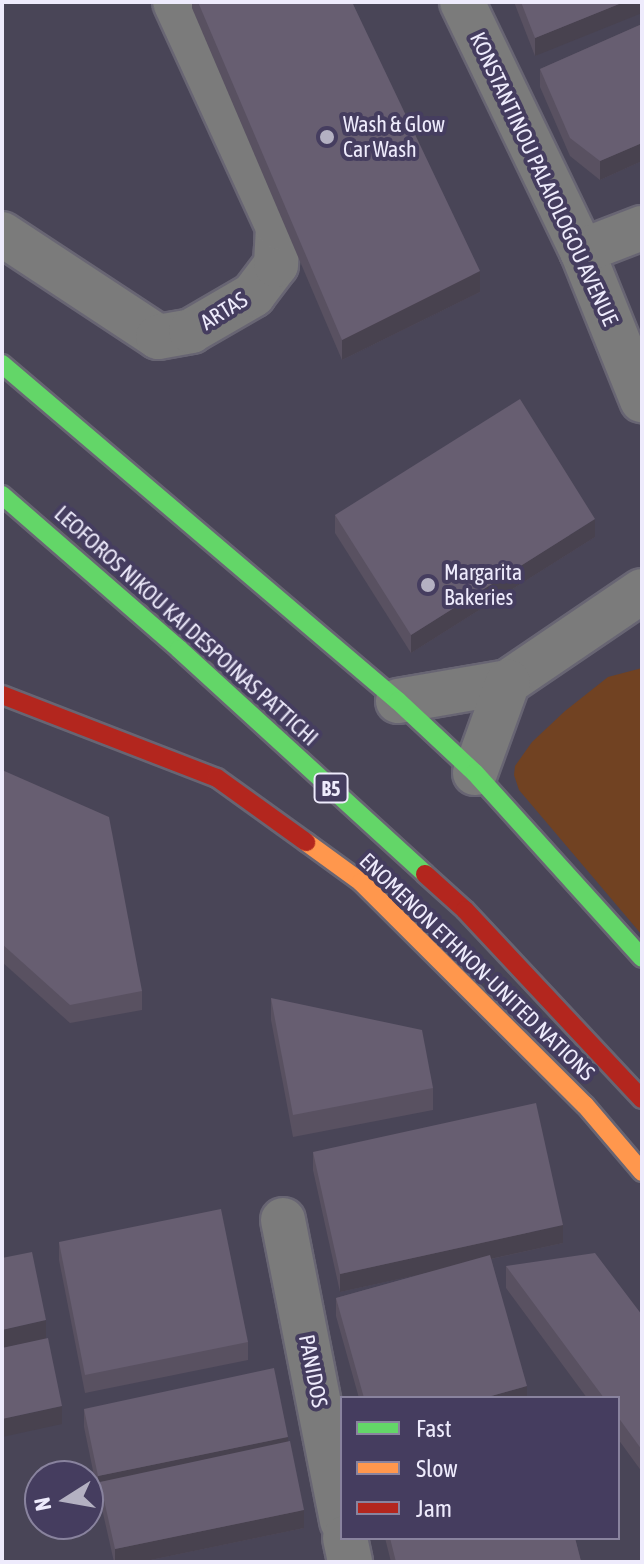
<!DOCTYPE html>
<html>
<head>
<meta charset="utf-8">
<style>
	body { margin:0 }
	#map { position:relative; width:644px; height:1564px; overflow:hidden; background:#494557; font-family:"Asap Condensed",sans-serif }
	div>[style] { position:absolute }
	.green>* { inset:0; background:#714222 }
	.roads { filter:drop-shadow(2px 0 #686573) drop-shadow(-2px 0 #686573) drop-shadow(0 2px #686573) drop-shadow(0 -2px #686573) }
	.street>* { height:44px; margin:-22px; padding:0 22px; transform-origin:22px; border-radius:22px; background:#7b7b7b }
	.fast>* { height:18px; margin:-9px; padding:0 9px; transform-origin:9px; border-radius:9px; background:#63d668 }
	.slow>* { height:18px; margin:-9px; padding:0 9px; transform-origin:9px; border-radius:9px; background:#ff974d }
	.jam>* { height:18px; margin:-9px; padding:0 9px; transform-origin:9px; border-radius:9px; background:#b3261e }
	.wall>* { inset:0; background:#595161 }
	.shaded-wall>* { inset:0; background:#48424f }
	.building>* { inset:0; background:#675e71 }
	.dots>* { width:22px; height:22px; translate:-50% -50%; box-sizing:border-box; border:4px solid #453d5f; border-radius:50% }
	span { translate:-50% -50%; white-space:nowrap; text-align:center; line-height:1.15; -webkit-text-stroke:8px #453d5f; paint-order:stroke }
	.shield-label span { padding:2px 6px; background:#453d5f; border:2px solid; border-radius:6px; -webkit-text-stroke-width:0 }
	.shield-label { font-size:20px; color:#eeebfc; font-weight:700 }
	.poi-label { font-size:22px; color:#eeebfc }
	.left { translate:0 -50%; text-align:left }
	.street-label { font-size:22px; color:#eeebfc }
	.frame { position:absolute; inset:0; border:4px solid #eeebfc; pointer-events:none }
	.legend { position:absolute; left:340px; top:1396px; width:280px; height:144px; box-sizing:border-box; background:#453d5f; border:2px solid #89839e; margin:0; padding:10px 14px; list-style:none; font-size:24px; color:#eeebfc }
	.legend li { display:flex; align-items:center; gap:16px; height:40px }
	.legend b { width:40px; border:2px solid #89839e }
	.north { position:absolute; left:24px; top:1460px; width:80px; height:80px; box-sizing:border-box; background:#453d5f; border:2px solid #89839e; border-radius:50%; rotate:259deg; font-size:22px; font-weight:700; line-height:32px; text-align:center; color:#eeebfc }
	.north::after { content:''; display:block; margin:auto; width:28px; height:36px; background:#b4b1c2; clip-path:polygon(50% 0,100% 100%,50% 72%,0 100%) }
</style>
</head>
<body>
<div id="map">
	<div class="green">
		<div style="clip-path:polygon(642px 668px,642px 935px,519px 790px,514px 775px,515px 766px,532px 742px,565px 711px,608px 677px)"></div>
	</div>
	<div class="roads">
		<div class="street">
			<div style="left:462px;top:2px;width:276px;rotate:64.3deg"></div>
			<div style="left:582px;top:251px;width:161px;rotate:68.1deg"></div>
			<div style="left:2px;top:234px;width:187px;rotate:33.4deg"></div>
			<div style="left:158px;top:337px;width:34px;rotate:-10deg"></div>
			<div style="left:191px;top:331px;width:72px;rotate:-30.1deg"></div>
			<div style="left:253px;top:295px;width:38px;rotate:-53deg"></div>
			<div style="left:276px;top:265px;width:38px;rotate:-87deg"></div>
			<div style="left:278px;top:227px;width:247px;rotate:-114.6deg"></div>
			<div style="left:582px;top:251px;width:64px;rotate:-21deg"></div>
			<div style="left:398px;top:701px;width:112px;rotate:-9.8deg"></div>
			<div style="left:508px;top:682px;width:162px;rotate:-34.2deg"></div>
			<div style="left:475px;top:773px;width:97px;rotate:-70.1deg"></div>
			<div style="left:283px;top:1220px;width:307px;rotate:78.9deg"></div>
			<div style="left:345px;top:1538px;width:25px;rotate:78deg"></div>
		</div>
		<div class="fast">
			<div style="left:2px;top:364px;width:520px;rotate:40.4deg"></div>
			<div style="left:398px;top:701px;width:105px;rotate:43.1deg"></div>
			<div style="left:475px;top:773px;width:249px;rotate:47.9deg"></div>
			<div style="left:2px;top:495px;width:235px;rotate:41deg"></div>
			<div style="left:179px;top:649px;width:333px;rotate:42.4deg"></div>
		</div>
		<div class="slow">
			<div style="left:306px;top:842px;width:68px;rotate:36deg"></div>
			<div style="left:361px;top:882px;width:316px;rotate:44.9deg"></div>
			<div style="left:585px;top:1105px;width:88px;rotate:49.6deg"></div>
		</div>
		<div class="jam">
			<div style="left:2px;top:695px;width:230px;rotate:21.1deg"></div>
			<div style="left:217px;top:778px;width:110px;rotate:35.7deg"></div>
			<div style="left:425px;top:874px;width:54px;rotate:42deg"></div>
			<div style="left:465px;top:910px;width:259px;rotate:46.9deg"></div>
		</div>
	</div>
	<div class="wall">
		<div style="clip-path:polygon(192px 2px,352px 2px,480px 292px,342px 360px,192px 8px)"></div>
		<div style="clip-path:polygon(514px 2px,642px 2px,535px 56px)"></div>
		<div style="clip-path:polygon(642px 24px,642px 161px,600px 180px,570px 156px,540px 87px,540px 69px)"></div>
		<div style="clip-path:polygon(335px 515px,595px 537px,411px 653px,335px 533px)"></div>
		<div style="clip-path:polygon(2px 770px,142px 991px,142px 1010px,70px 1023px,2px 962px)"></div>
		<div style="clip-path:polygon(271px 998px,433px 1088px,433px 1110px,293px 1137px,271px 1020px)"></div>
		<div style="clip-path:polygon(313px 1152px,563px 1243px,491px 1259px,527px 1398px,359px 1398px,336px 1316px,336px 1298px,426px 1273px,340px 1292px,313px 1170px)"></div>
		<div style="clip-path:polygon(59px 1242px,248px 1342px,248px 1360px,85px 1393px,59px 1260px)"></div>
		<div style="clip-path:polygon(506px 1266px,642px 1315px,642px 1472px,618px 1439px,618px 1398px,587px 1398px,506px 1288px)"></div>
		<div style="clip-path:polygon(84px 1409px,288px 1442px,304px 1528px,141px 1562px,114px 1562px,100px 1500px,100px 1494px,98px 1495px,84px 1427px)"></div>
		<div style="clip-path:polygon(385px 1538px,575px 1538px,581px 1562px,391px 1562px)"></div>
	</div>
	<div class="shaded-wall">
		<div style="clip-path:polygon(624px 2px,642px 2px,642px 13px,535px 56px,535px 38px)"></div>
		<div style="clip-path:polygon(642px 143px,642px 161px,600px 180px,600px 161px)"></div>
		<div style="clip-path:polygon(480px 271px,480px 292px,342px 360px,342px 340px)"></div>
		<div style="clip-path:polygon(595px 519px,595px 537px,411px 653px,411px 635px)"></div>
		<div style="clip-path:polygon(563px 1225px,563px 1243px,340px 1292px,340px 1274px)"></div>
		<div style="clip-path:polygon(46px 1320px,46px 1339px,2px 1348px,2px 1330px)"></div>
		<div style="clip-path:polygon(527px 1386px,527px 1398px,484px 1398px)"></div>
		<div style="clip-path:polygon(62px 1406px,62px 1424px,2px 1437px,2px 1419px)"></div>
		<div style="clip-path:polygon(288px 1437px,288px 1455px,100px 1482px,100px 1494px,98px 1495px,98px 1476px)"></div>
		<div style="clip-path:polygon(304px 1510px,304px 1528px,141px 1562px,115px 1562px,115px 1549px)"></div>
	</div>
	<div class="building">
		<div style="clip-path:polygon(198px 2px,352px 2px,480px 271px,342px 340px)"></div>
		<div style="clip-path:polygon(521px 2px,624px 2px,535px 38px)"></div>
		<div style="clip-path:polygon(642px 24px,642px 143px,600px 161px,570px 138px,540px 69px)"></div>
		<div style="clip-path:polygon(520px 399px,595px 519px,411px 635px,335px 515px)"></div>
		<div style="clip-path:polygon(2px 770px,109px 817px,142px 991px,70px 1005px,2px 944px)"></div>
		<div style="clip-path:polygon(271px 998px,422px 1030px,433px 1088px,293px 1115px)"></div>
		<div style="clip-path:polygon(536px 1103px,563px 1225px,340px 1274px,313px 1152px)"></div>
		<div style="clip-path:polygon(221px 1209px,248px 1342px,85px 1375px,59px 1242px)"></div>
		<div style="clip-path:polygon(32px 1252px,46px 1320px,2px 1330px,2px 1258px)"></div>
		<div style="clip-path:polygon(595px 1253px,642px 1315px,642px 1450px,618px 1417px,618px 1398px,604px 1398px,506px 1266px)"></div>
		<div style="clip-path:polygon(490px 1255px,527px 1386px,484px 1398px,364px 1398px,336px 1298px)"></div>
		<div style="clip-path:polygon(48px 1338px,62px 1406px,2px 1419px,2px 1348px)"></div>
		<div style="clip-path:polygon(274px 1368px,288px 1437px,98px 1476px,84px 1409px)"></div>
		<div style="clip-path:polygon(290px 1441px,304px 1510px,115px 1549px,100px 1482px)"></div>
		<div style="clip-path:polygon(390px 1538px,575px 1538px,581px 1561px,396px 1562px)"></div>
	</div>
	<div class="dots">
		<div style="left:327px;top:137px;background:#b4b1c2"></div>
		<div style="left:428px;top:585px;background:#b4b1c2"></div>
	</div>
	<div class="shield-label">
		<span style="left:331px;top:788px">B5</span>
	</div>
	<div class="poi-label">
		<span class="left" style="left:343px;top:137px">Wash &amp; Glow<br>Car Wash</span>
		<span class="left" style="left:444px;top:585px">Margarita<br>Bakeries</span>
	</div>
	<div class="street-label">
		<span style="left:544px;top:179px;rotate:65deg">KONSTANTINOU PALAIOLOGOU AVENUE</span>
		<span style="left:224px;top:311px;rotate:-32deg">ARTAS</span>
		<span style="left:186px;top:626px;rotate:42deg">LEOFOROS NIKOU KAI DESPOINAS PATTICHI</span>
		<span style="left:477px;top:967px;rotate:44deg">ENOMENON ETHNON-UNITED NATIONS</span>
		<span style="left:313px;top:1371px;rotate:79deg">PANIDOS</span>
	</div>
	<div class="frame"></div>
	<ul class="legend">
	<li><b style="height:10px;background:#63d668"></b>Fast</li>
	<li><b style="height:10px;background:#ff974d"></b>Slow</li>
	<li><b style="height:10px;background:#b3261e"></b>Jam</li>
	</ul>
	<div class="north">N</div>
</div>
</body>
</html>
